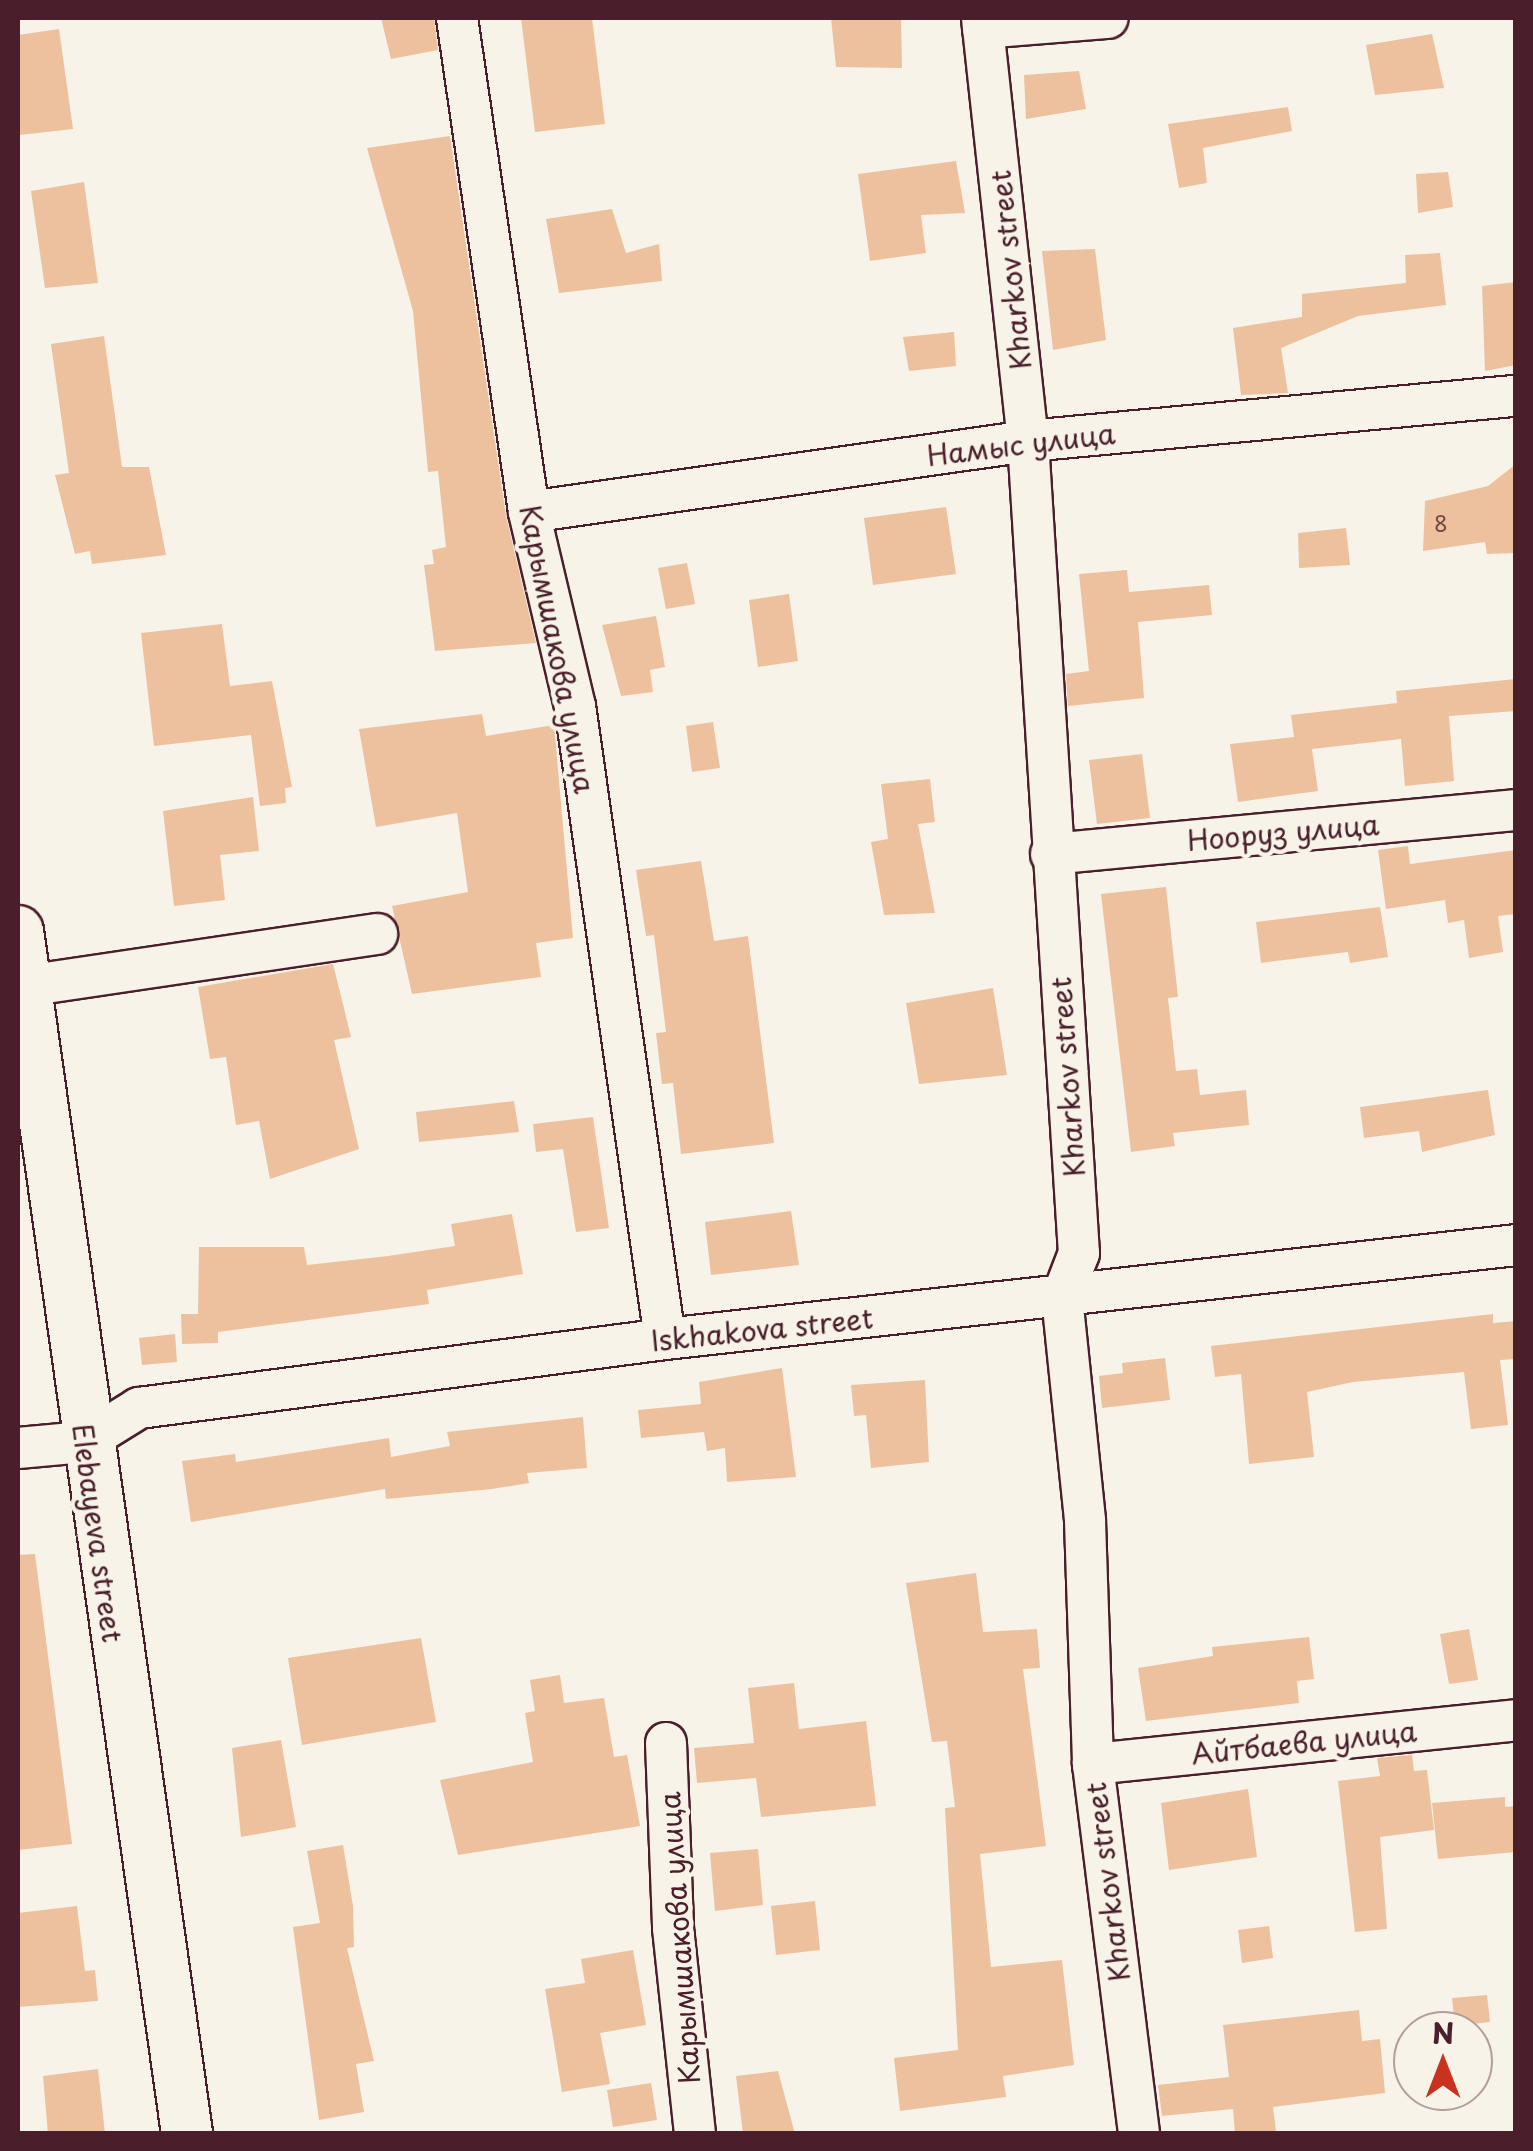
<!DOCTYPE html>
<html>
<head>
<meta charset="utf-8">
<style>
	body { margin:0 }
	#map { position:relative; width:1533px; height:2151px; overflow:hidden; background:#f7f3e8; font-family:"Playpen Sans",sans-serif }
	div>[style] { position:absolute }
	.building>* { inset:0; background:#edc19d }
	.roads { filter:drop-shadow(2px 0 #4a1f2b) drop-shadow(-2px 0 #4a1f2b) drop-shadow(0 2px #4a1f2b) drop-shadow(0 -2px #4a1f2b) }
	.minor>* { height:40px; margin:-20px; padding:0 20px; transform-origin:20px; border-radius:20px; background:#f7f3e8 }
	.tertiary>* { height:50px; margin:-25px; padding:0 25px; transform-origin:25px; border-radius:25px; background:#f7f3e8 }
	span { translate:-50% -50%; white-space:nowrap; text-align:center; line-height:1.15; -webkit-text-stroke:9px #f7f3e8; paint-order:stroke }
	.number-label { font-size:22px; color:#734848 }
	.number-label span { -webkit-text-stroke-width:0 }
	.street-label { font-size:28px; color:#4a1f2b }
	.frame { position:absolute; inset:0; border:20px solid #4a1f2b; pointer-events:none }
	.north { position:absolute; left:1393px; top:2011px; width:100px; height:100px; box-sizing:border-box; background:#f7f3e8; border:2px solid #b29e9c; border-radius:50%; rotate:0deg; font-size:28px; font-weight:700; line-height:40px; text-align:center; color:#4a1f2b }
	.north::after { content:''; display:block; margin:auto; width:35px; height:45px; background:#c8321e; clip-path:polygon(50% 0,100% 100%,50% 72%,0 100%) }
</style>
</head>
<body>
<div id="map">
	<div class="building">
		<div style="clip-path:polygon(381px 18px,434px 18px,438px 50px,391px 59px)"></div>
		<div style="clip-path:polygon(521px 18px,592px 18px,605px 124px,535px 132px)"></div>
		<div style="clip-path:polygon(831px 18px,901px 18px,902px 68px,836px 67px)"></div>
		<div style="clip-path:polygon(59px 29px,73px 129px,20px 135px,18px 35px)"></div>
		<div style="clip-path:polygon(1432px 34px,1444px 88px,1375px 95px,1366px 45px)"></div>
		<div style="clip-path:polygon(1079px 71px,1086px 109px,1026px 119px,1024px 75px)"></div>
		<div style="clip-path:polygon(1288px 107px,1292px 131px,1203px 148px,1207px 183px,1179px 188px,1168px 124px)"></div>
		<div style="clip-path:polygon(450px 136px,506px 516px,536px 643px,435px 651px,424px 565px,434px 564px,432px 550px,446px 547px,438px 471px,428px 472px,413px 311px,367px 148px)"></div>
		<div style="clip-path:polygon(956px 161px,965px 213px,921px 215px,926px 253px,870px 261px,858px 174px)"></div>
		<div style="clip-path:polygon(1448px 172px,1453px 207px,1418px 213px,1416px 174px)"></div>
		<div style="clip-path:polygon(84px 182px,98px 283px,45px 288px,31px 191px)"></div>
		<div style="clip-path:polygon(612px 209px,626px 253px,659px 244px,662px 281px,559px 293px,546px 219px)"></div>
		<div style="clip-path:polygon(1095px 249px,1106px 340px,1053px 350px,1042px 251px)"></div>
		<div style="clip-path:polygon(1440px 253px,1446px 305px,1358px 316px,1281px 348px,1288px 393px,1241px 395px,1233px 328px,1302px 317px,1302px 294px,1406px 283px,1405px 255px)"></div>
		<div style="clip-path:polygon(1516px 282px,1516px 365px,1485px 371px,1482px 286px)"></div>
		<div style="clip-path:polygon(954px 332px,956px 366px,909px 371px,903px 337px)"></div>
		<div style="clip-path:polygon(104px 336px,122px 467px,149px 467px,166px 555px,92px 564px,90px 551px,75px 554px,55px 475px,69px 473px,51px 344px)"></div>
		<div style="clip-path:polygon(1516px 464px,1516px 553px,1487px 554px,1485px 542px,1423px 551px,1425px 501px,1488px 486px)"></div>
		<div style="clip-path:polygon(946px 507px,956px 574px,873px 585px,864px 518px)"></div>
		<div style="clip-path:polygon(1346px 528px,1350px 565px,1299px 568px,1298px 533px)"></div>
		<div style="clip-path:polygon(687px 563px,695px 604px,666px 609px,658px 568px)"></div>
		<div style="clip-path:polygon(1127px 570px,1129px 592px,1209px 585px,1212px 615px,1138px 622px,1144px 698px,1068px 706px,1066px 674px,1089px 671px,1079px 574px)"></div>
		<div style="clip-path:polygon(789px 594px,798px 661px,758px 667px,749px 600px)"></div>
		<div style="clip-path:polygon(656px 616px,665px 667px,650px 670px,653px 692px,621px 696px,602px 625px)"></div>
		<div style="clip-path:polygon(222px 624px,230px 686px,272px 681px,292px 787px,285px 788px,286px 803px,260px 806px,251px 735px,154px 746px,141px 633px)"></div>
		<div style="clip-path:polygon(1516px 679px,1516px 711px,1449px 716px,1454px 781px,1405px 786px,1401px 739px,1312px 749px,1318px 791px,1238px 802px,1230px 744px,1294px 737px,1291px 715px,1397px 703px,1396px 691px)"></div>
		<div style="clip-path:polygon(482px 714px,486px 736px,554px 725px,573px 938px,536px 943px,541px 977px,412px 994px,392px 906px,468px 892px,457px 813px,376px 827px,359px 729px)"></div>
		<div style="clip-path:polygon(713px 722px,720px 768px,692px 772px,686px 726px)"></div>
		<div style="clip-path:polygon(1142px 754px,1150px 818px,1097px 824px,1089px 760px)"></div>
		<div style="clip-path:polygon(930px 779px,935px 822px,918px 824px,935px 913px,884px 915px,871px 842px,888px 839px,881px 784px)"></div>
		<div style="clip-path:polygon(253px 797px,259px 851px,220px 855px,225px 900px,174px 906px,163px 811px)"></div>
		<div style="clip-path:polygon(1408px 846px,1410px 864px,1516px 850px,1516px 914px,1498px 916px,1503px 952px,1469px 958px,1464px 920px,1448px 923px,1445px 900px,1386px 909px,1378px 850px)"></div>
		<div style="clip-path:polygon(701px 861px,714px 941px,748px 936px,774px 1143px,681px 1154px,673px 1083px,662px 1084px,656px 1033px,666px 1032px,654px 935px,646px 936px,636px 870px)"></div>
		<div style="clip-path:polygon(1166px 887px,1178px 997px,1168px 998px,1176px 1071px,1197px 1069px,1200px 1095px,1246px 1090px,1249px 1125px,1173px 1133px,1175px 1146px,1131px 1152px,1101px 894px)"></div>
		<div style="clip-path:polygon(1380px 907px,1388px 957px,1350px 963px,1348px 952px,1261px 963px,1256px 922px)"></div>
		<div style="clip-path:polygon(333px 964px,351px 1037px,334px 1040px,359px 1149px,270px 1179px,259px 1121px,236px 1125px,226px 1057px,210px 1059px,198px 987px)"></div>
		<div style="clip-path:polygon(993px 988px,1007px 1075px,919px 1084px,906px 1003px)"></div>
		<div style="clip-path:polygon(1488px 1090px,1495px 1135px,1422px 1152px,1419px 1131px,1364px 1138px,1360px 1107px)"></div>
		<div style="clip-path:polygon(514px 1101px,519px 1132px,419px 1142px,416px 1112px)"></div>
		<div style="clip-path:polygon(593px 1117px,609px 1228px,576px 1232px,563px 1149px,536px 1152px,533px 1124px)"></div>
		<div style="clip-path:polygon(791px 1211px,799px 1265px,711px 1275px,705px 1222px)"></div>
		<div style="clip-path:polygon(512px 1214px,523px 1274px,427px 1290px,429px 1304px,218px 1332px,218px 1343px,182px 1344px,181px 1314px,198px 1314px,199px 1247px,304px 1247px,307px 1265px,388px 1256px,455px 1246px,451px 1224px)"></div>
		<div style="clip-path:polygon(1493px 1314px,1493px 1323px,1516px 1321px,1516px 1359px,1500px 1360px,1508px 1425px,1471px 1429px,1464px 1372px,1353px 1382px,1307px 1392px,1314px 1457px,1249px 1464px,1241px 1374px,1215px 1377px,1211px 1346px)"></div>
		<div style="clip-path:polygon(175px 1334px,177px 1362px,142px 1365px,139px 1338px)"></div>
		<div style="clip-path:polygon(1165px 1358px,1170px 1400px,1102px 1408px,1099px 1376px,1123px 1373px,1122px 1363px)"></div>
		<div style="clip-path:polygon(782px 1368px,796px 1477px,727px 1482px,725px 1448px,707px 1451px,704px 1432px,641px 1438px,638px 1410px,701px 1404px,699px 1382px)"></div>
		<div style="clip-path:polygon(925px 1380px,929px 1462px,871px 1468px,866px 1415px,854px 1416px,851px 1385px)"></div>
		<div style="clip-path:polygon(583px 1417px,587px 1468px,527px 1473px,529px 1483px,492px 1489px,386px 1499px,385px 1489px,191px 1522px,182px 1461px,235px 1454px,236px 1462px,389px 1438px,391px 1457px,450px 1446px,447px 1432px)"></div>
		<div style="clip-path:polygon(35px 1554px,72px 1844px,18px 1850px,18px 1555px)"></div>
		<div style="clip-path:polygon(976px 1573px,983px 1632px,1037px 1629px,1040px 1668px,1023px 1669px,1046px 1846px,980px 1854px,991px 1967px,1062px 1960px,1074px 2065px,1003px 2076px,1006px 2097px,900px 2111px,894px 2058px,958px 2050px,945px 1808px,955px 1807px,947px 1741px,932px 1742px,906px 1583px)"></div>
		<div style="clip-path:polygon(1469px 1629px,1478px 1680px,1449px 1684px,1440px 1634px)"></div>
		<div style="clip-path:polygon(1309px 1637px,1314px 1679px,1297px 1681px,1299px 1703px,1146px 1721px,1138px 1668px,1213px 1656px,1212px 1647px)"></div>
		<div style="clip-path:polygon(421px 1638px,436px 1722px,302px 1745px,288px 1658px)"></div>
		<div style="clip-path:polygon(560px 1675px,564px 1703px,604px 1698px,614px 1757px,627px 1755px,640px 1826px,458px 1855px,440px 1780px,533px 1762px,525px 1713px,535px 1711px,530px 1680px)"></div>
		<div style="clip-path:polygon(794px 1683px,799px 1729px,866px 1721px,876px 1806px,761px 1817px,756px 1778px,697px 1783px,694px 1748px,754px 1743px,748px 1688px)"></div>
		<div style="clip-path:polygon(281px 1740px,296px 1827px,241px 1837px,232px 1748px)"></div>
		<div style="clip-path:polygon(1412px 1755px,1414px 1771px,1427px 1770px,1434px 1830px,1380px 1837px,1387px 1929px,1355px 1932px,1338px 1781px,1380px 1776px,1377px 1758px)"></div>
		<div style="clip-path:polygon(1248px 1789px,1257px 1857px,1169px 1870px,1161px 1803px)"></div>
		<div style="clip-path:polygon(1505px 1797px,1505px 1807px,1516px 1806px,1516px 1852px,1438px 1859px,1432px 1803px)"></div>
		<div style="clip-path:polygon(343px 1845px,353px 1906px,354px 1947px,347px 1948px,374px 2061px,356px 2064px,364px 2112px,319px 2120px,293px 1927px,320px 1923px,307px 1851px)"></div>
		<div style="clip-path:polygon(758px 1849px,763px 1905px,715px 1911px,710px 1853px)"></div>
		<div style="clip-path:polygon(815px 1901px,820px 1950px,776px 1955px,771px 1906px)"></div>
		<div style="clip-path:polygon(77px 1906px,85px 1971px,95px 1970px,98px 2001px,18px 2007px,18px 1913px)"></div>
		<div style="clip-path:polygon(1269px 1926px,1273px 1958px,1242px 1963px,1238px 1930px)"></div>
		<div style="clip-path:polygon(633px 1950px,646px 2025px,600px 2033px,610px 2084px,562px 2092px,545px 1989px,585px 1983px,581px 1959px)"></div>
		<div style="clip-path:polygon(1487px 1995px,1490px 2022px,1455px 2026px,1452px 1998px)"></div>
		<div style="clip-path:polygon(1359px 2010px,1362px 2041px,1380px 2039px,1385px 2093px,1273px 2107px,1276px 2131px,1251px 2134px,1235px 2134px,1233px 2109px,1162px 2116px,1158px 2085px,1229px 2077px,1223px 2025px)"></div>
		<div style="clip-path:polygon(98px 2069px,105px 2134px,48px 2134px,43px 2076px)"></div>
		<div style="clip-path:polygon(778px 2071px,795px 2134px,743px 2134px,736px 2076px)"></div>
		<div style="clip-path:polygon(651px 2083px,657px 2120px,613px 2127px,607px 2090px)"></div>
	</div>
	<div class="roads">
		<div class="minor">
			<div style="left:457px;top:18px;width:499px;rotate:81.7deg"></div>
			<div style="left:529px;top:512px;width:199px;rotate:76.7deg"></div>
			<div style="left:575px;top:706px;width:639px;rotate:81.91deg"></div>
			<div style="left:982px;top:18px;width:425px;rotate:83.8deg"></div>
			<div style="left:1028px;top:441px;width:814px;rotate:86.41deg"></div>
			<div style="left:1079px;top:1253px;width:47px;rotate:111.1deg"></div>
			<div style="left:1062px;top:1297px;width:225px;rotate:84.1deg"></div>
			<div style="left:1085px;top:1521px;width:243px;rotate:88.1deg"></div>
			<div style="left:1093px;top:1764px;width:373px;rotate:82.9deg"></div>
			<div style="left:983px;top:28px;width:125px;rotate:-4.6deg"></div>
			<div style="left:529px;top:512px;width:504px;rotate:-8.1deg"></div>
			<div style="left:1028px;top:441px;width:490px;rotate:-5.3deg"></div>
			<div style="left:1051px;top:854px;width:467px;rotate:-5.4deg"></div>
			<div style="left:25px;top:986px;width:356px;rotate:-8.4deg"></div>
			<div style="left:18px;top:1448px;width:66px;rotate:-5.2deg"></div>
			<div style="left:84px;top:1442px;width:65px;rotate:-31.7deg"></div>
			<div style="left:139px;top:1408px;width:531px;rotate:-7.47deg"></div>
			<div style="left:665px;top:1339px;width:856px;rotate:-6.3deg"></div>
			<div style="left:666px;top:1743px;width:185px;rotate:87.8deg"></div>
			<div style="left:673px;top:1928px;width:207px;rotate:83.9deg"></div>
			<div style="left:1093px;top:1764px;width:425px;rotate:-5.9deg"></div>
		</div>
		<div class="tertiary">
			<div style="left:18px;top:931px;width:1215px;rotate:82deg"></div>
		</div>
	</div>
	<div class="number-label">
		<span style="left:1441px;top:523px">8</span>
	</div>
	<div class="street-label">
		<span style="left:1010px;top:270px;rotate:-96deg">Kharkov street</span>
		<span style="left:1021px;top:444px;rotate:-7deg">Намыс улица</span>
		<span style="left:558px;top:649px;rotate:79deg">Карымшакова улица</span>
		<span style="left:1283px;top:832px;rotate:-5deg">Нооруз улица</span>
		<span style="left:1067px;top:1077px;rotate:-94deg">Kharkov street</span>
		<span style="left:762px;top:1329px;rotate:-6deg">Iskhakova street</span>
		<span style="left:98px;top:1533px;rotate:82deg">Elebayeva street</span>
		<span style="left:1304px;top:1742px;rotate:-6deg">Айтбаева улица</span>
		<span style="left:1107px;top:1882px;rotate:-97deg">Kharkov street</span>
		<span style="left:679px;top:1938px;rotate:-94deg">Карымшакова улица</span>
	</div>
	<div class="frame"></div>
	<div class="north">N</div>
</div>
</body>
</html>
